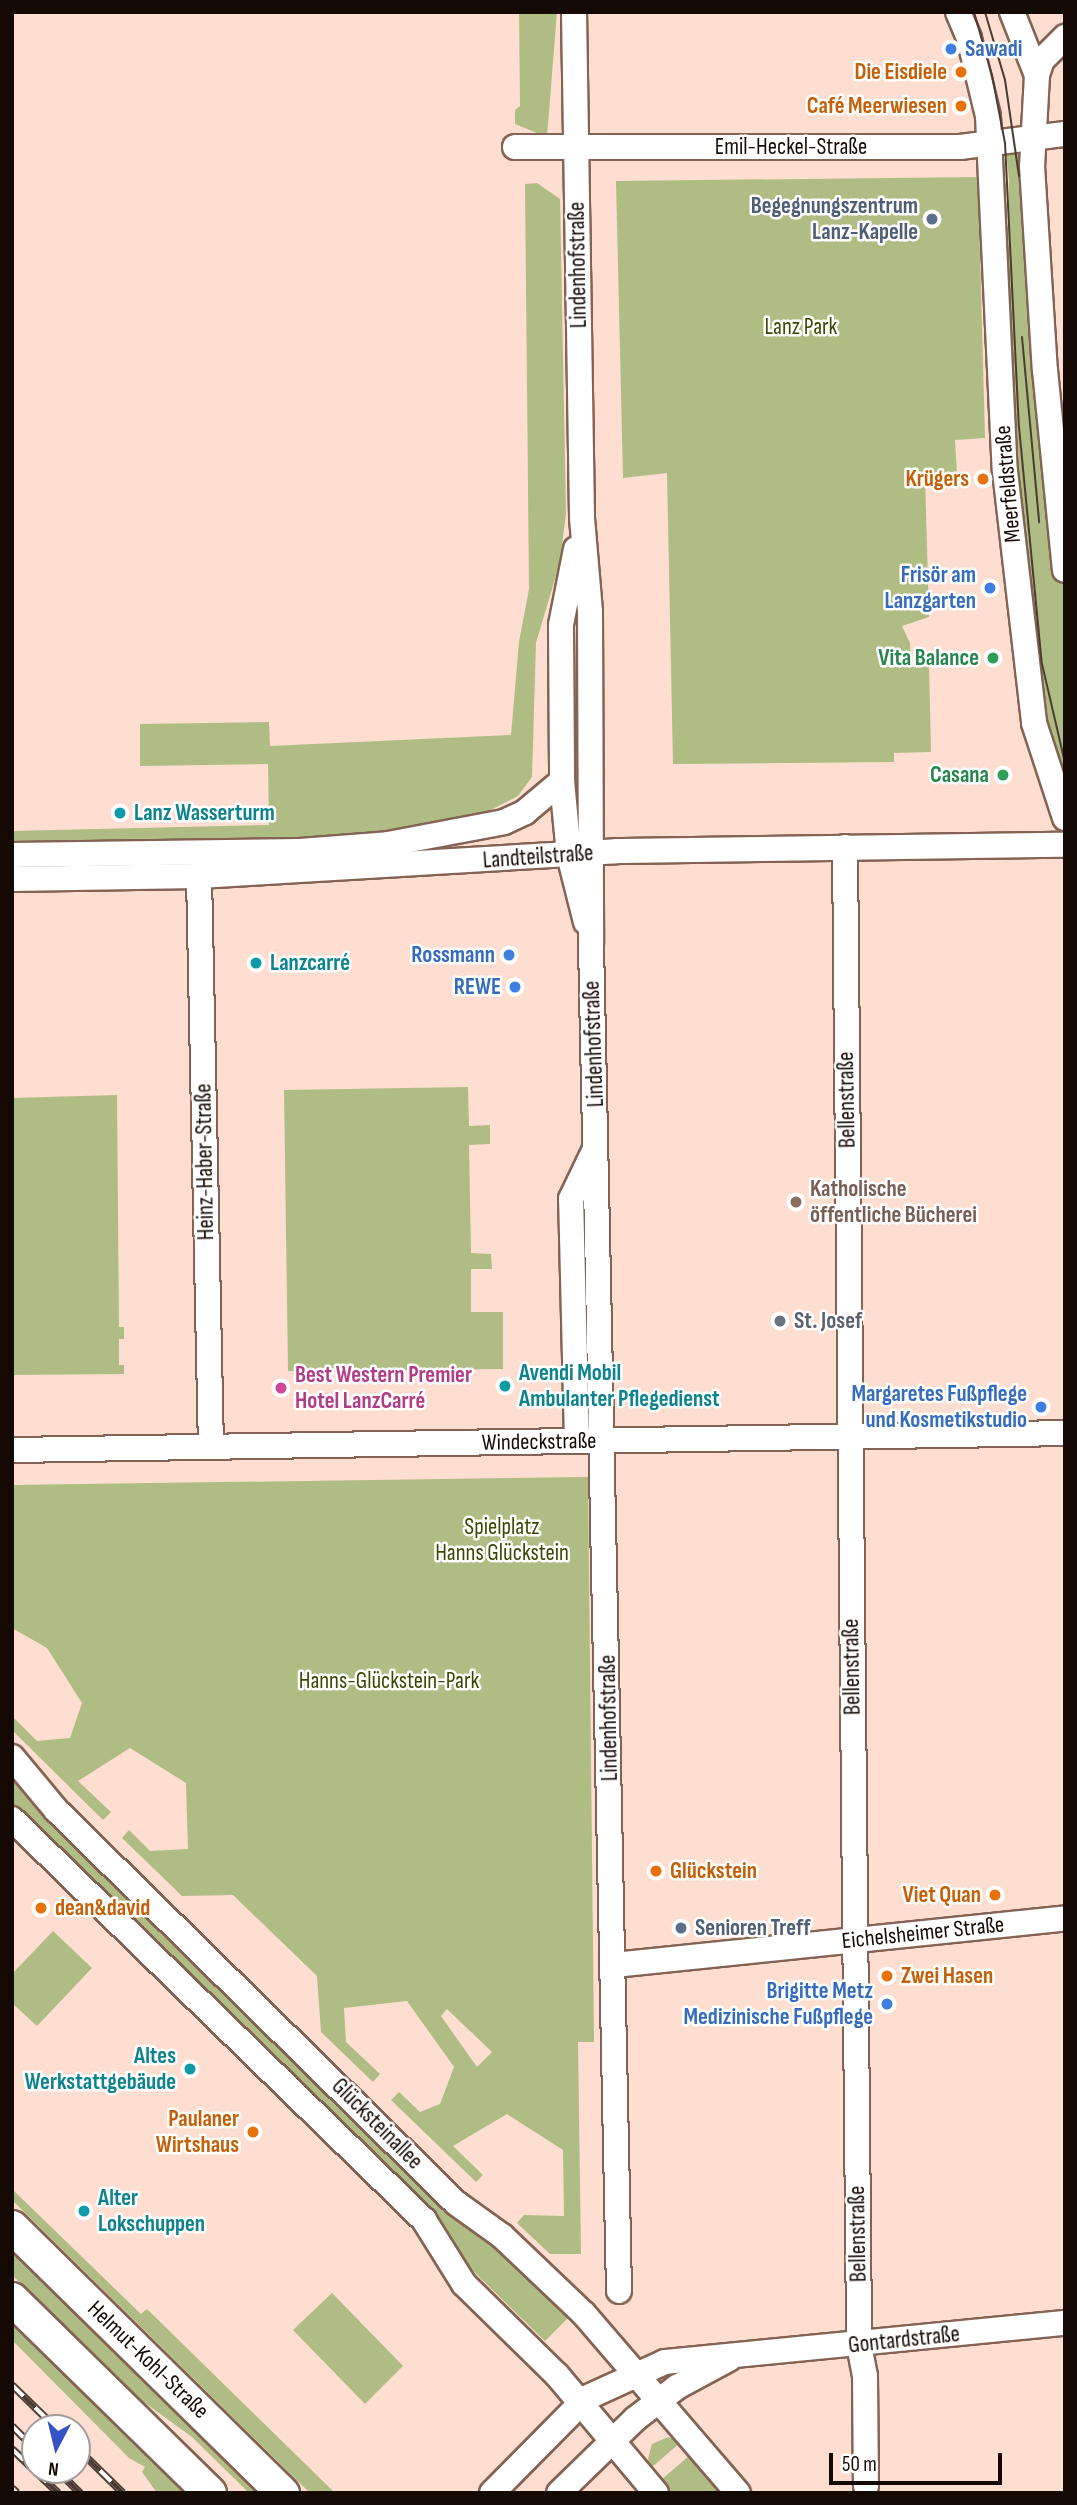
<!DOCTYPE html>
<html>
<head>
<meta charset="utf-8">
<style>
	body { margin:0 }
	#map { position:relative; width:1077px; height:2505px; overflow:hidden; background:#fdded0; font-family:"Sofia Sans Condensed",sans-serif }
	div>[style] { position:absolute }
	.green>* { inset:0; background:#afbc83 }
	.roads { filter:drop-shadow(2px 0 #846354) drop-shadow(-2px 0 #846354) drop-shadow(0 2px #846354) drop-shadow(0 -2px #846354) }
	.minor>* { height:24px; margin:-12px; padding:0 12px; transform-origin:12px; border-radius:12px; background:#fff }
	.major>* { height:32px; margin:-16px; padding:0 16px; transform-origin:16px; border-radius:16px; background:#fff }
	.tram>* { height:2px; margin:-1px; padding:0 1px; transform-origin:1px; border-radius:1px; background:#4c3c34 }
	.rail>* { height:8px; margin-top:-4px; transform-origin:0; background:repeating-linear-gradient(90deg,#fff 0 16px,#4c3c34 0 32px); box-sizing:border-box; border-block:2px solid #4c3c34 }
	.dots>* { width:19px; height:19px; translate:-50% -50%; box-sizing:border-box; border:4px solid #fff; border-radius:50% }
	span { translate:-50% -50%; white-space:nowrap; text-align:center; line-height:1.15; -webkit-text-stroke:5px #fff; paint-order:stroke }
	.shop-label { font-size:23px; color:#366cbe; font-weight:700 }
	.left { translate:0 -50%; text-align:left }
	.right { translate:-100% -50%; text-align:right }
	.food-label { font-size:23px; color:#c56008; font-weight:700 }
	.street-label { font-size:23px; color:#150904 }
	.service-label { font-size:23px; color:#4e5e75; font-weight:700 }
	.park-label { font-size:23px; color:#3c4600 }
	.leisure-label { font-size:23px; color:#27864d; font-weight:700 }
	.culture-label { font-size:23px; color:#0d838f; font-weight:700 }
	.education-label { font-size:23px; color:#785e54; font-weight:700 }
	.worship-label { font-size:23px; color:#5b616d; font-weight:700 }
	.hotel-label { font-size:23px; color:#b23c85; font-weight:700 }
	.frame { position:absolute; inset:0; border:14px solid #150904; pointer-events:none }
	.north { position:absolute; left:21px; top:2414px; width:70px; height:70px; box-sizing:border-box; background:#fff; border:2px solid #a19d9b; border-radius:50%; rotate:187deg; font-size:19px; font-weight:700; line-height:28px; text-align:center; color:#150904 }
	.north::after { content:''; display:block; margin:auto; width:24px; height:32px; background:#3553c4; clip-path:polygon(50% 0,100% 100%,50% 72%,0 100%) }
	.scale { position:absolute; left:829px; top:2453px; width:173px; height:32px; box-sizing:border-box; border:4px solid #150904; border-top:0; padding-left:9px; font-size:21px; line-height:24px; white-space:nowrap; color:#150904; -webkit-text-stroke:5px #fff; paint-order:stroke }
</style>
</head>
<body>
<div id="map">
	<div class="green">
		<div style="clip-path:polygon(519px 12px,557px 12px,547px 137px,515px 124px,515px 110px,520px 106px)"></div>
		<div style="clip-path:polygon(1035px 136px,1065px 569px,1065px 818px,1055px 791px,1005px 471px,1009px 179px,1005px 143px)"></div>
		<div style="clip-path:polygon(978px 177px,985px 438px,955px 440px,957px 474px,925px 477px,929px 617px,902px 626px,910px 643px,911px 667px,929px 666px,931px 752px,894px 753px,894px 762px,673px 764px,667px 473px,623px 478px,616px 181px)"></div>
		<div style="clip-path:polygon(537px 183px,560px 199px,566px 513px,560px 562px,536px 643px,532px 777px,518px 796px,481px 815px,349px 840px,12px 847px,12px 831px,269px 825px,268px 764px,140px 766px,140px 724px,269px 722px,270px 746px,511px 735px,519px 642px,529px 589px,525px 184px)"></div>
		<div style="clip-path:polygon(468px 1087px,469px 1126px,490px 1125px,490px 1144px,469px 1145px,471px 1253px,491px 1254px,492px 1269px,471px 1269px,471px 1312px,503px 1312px,503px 1369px,288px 1371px,284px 1090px)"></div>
		<div style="clip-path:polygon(117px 1095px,119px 1327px,124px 1327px,124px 1339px,119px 1339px,119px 1365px,124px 1365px,124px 1374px,12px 1375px,12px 1098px)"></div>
		<div style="clip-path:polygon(evenodd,588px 1477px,594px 2042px,578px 2042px,581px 2254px,550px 2254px,517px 2223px,524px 2215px,564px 2216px,563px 2150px,507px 2114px,453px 2146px,483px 2175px,476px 2182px,391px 2100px,399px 2092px,420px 2112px,440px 2104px,454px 2067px,407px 2001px,344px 2008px,346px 2042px,380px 2074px,373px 2082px,321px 2032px,317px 1976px,233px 1895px,182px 1896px,122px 1838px,129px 1830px,150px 1851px,188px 1849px,186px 1783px,130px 1748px,78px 1781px,111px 1812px,103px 1820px,12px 1730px,12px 1716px,37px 1741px,70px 1738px,82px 1703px,47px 1648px,12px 1628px,12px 1485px,588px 1477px,447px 2009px,492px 2052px,477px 2067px,441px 2016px,447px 2009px)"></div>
		<div style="clip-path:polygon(12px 1768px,574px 2312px,545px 2341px,467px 2265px,447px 2234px,12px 1812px)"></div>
		<div style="clip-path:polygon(53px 1931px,92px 1968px,37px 2026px,12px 2003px,12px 1974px)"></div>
		<div style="clip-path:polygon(12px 2189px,141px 2314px,147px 2309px,335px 2493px,310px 2493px,12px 2200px)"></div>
		<div style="clip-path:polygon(12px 2250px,260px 2493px,249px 2493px,192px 2437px,141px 2400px,12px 2275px)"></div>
		<div style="clip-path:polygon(332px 2293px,403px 2366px,365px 2404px,293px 2330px)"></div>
		<div style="clip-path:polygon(12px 2325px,51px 2362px,184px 2493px,157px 2493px,142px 2472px,145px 2467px,129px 2458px,13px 2341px)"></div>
		<div style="clip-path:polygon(668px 2437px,681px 2442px,651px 2468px,648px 2459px,652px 2444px)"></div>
		<div style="clip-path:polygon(691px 2454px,723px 2493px,670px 2493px,660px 2481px)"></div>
	</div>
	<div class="roads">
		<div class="minor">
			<div style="left:574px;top:12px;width:506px;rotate:89.09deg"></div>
			<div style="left:582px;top:518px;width:94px;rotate:85.1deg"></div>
			<div style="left:590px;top:612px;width:331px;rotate:89.8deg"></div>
			<div style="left:591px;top:943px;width:1348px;rotate:88.81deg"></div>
			<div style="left:958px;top:12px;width:28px;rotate:67deg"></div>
			<div style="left:969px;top:38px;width:80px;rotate:76.3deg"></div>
			<div style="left:988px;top:116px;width:355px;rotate:87.3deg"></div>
			<div style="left:1005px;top:471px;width:254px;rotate:83.4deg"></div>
			<div style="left:1034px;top:723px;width:100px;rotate:71.9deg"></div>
			<div style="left:1012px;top:12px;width:68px;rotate:68.4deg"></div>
			<div style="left:1037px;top:75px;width:91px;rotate:93.1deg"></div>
			<div style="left:1032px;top:166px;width:204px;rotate:86.4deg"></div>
			<div style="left:1045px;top:370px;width:201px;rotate:84.3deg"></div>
			<div style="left:1037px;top:75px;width:16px;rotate:-72deg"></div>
			<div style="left:1042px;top:60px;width:33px;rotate:-45deg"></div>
			<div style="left:515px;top:147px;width:445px"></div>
			<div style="left:960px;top:147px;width:106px;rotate:-7.1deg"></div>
			<div style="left:576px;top:549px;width:77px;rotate:101.2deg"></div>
			<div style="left:561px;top:625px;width:156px;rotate:89.6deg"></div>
			<div style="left:562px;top:781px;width:74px;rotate:84.6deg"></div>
			<div style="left:569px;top:855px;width:69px;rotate:75.8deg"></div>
			<div style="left:845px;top:847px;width:1498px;rotate:89.46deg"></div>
			<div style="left:859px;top:2345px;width:32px;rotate:79deg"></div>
			<div style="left:865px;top:2376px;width:110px;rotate:89.5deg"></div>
			<div style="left:12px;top:855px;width:288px;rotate:-0.8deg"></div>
			<div style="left:300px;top:851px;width:88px;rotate:-4.5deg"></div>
			<div style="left:388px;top:844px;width:118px;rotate:-10.7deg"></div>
			<div style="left:504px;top:822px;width:23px;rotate:-25deg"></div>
			<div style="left:525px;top:812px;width:48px;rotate:-40deg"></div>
			<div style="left:199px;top:876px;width:571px;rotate:88.8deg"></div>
			<div style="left:12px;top:879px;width:187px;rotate:-0.9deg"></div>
			<div style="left:199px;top:876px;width:418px;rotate:-3.4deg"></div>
			<div style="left:616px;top:851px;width:449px;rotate:-0.8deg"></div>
			<div style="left:577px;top:1441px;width:242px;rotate:-91.4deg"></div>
			<div style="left:571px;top:1199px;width:55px;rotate:-64.4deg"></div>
			<div style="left:12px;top:1450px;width:1053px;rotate:-0.92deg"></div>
			<div style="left:12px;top:1757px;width:70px;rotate:50.2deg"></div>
			<div style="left:57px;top:1811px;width:559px;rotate:44.49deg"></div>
			<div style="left:456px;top:2203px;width:57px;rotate:35.7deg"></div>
			<div style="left:502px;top:2236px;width:113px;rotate:43.6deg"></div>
			<div style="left:584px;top:2314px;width:236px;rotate:49.3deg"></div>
			<div style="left:12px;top:1819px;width:575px;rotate:44.22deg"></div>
			<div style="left:424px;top:2220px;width:75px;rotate:58deg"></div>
			<div style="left:464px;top:2284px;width:130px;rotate:44.4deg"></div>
			<div style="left:557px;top:2375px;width:154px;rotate:50deg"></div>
			<div style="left:614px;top:1965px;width:453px;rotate:-5.9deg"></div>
			<div style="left:492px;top:2493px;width:134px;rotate:-45.3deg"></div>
			<div style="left:586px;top:2398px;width:87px;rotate:-24.5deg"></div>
			<div style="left:665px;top:2362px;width:402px;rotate:-5.6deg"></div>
			<div style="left:559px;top:2493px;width:106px;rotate:-44.2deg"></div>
			<div style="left:635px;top:2419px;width:53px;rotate:-37.3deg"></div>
			<div style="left:677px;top:2387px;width:59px;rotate:-28.3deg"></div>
		</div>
		<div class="major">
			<div style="left:12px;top:2227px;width:380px;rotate:44.5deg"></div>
			<div style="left:12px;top:2299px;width:277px;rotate:44.4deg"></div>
		</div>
	</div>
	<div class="tram">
		<div style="left:974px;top:12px;width:66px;rotate:74.1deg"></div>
		<div style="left:992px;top:75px;width:69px;rotate:79.2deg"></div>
		<div style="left:1005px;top:143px;width:284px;rotate:87.2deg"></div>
		<div style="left:1019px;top:427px;width:238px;rotate:84.5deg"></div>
		<div style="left:1042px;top:664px;width:102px;rotate:76.9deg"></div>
		<div style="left:985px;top:12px;width:71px;rotate:73.6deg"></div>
		<div style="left:1005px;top:80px;width:97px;rotate:81.7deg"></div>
		<div style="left:1022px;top:337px;width:186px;rotate:84.7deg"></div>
	</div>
	<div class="rail">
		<div style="left:12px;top:2385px;width:62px;rotate:44.3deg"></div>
		<div style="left:12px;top:2426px;width:33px;rotate:45deg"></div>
		<div style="left:77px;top:2448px;width:64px;rotate:44.4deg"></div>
		<div style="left:12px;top:2449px;width:64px;rotate:43.7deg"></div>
		<div style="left:57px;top:2470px;width:33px;rotate:45deg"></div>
		<div style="left:12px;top:2488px;width:7px;rotate:45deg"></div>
	</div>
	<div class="dots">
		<div style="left:951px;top:49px;background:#3f7fe0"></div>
		<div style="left:961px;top:72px;background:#e8710a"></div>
		<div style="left:961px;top:106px;background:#e8710a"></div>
		<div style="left:932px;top:219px;background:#5c6f8a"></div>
		<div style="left:983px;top:479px;background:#e8710a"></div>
		<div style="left:990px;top:588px;background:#3f7fe0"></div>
		<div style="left:993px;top:658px;background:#2e9e5b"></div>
		<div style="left:1003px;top:775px;background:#2e9e5b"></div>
		<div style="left:120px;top:813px;background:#0f9aa8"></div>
		<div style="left:509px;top:955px;background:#3f7fe0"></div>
		<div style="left:256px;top:963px;background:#0f9aa8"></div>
		<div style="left:515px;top:987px;background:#3f7fe0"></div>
		<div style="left:796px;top:1202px;background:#8d6e63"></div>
		<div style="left:780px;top:1321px;background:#6b7280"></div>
		<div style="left:505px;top:1386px;background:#0f9aa8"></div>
		<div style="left:281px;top:1388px;background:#d1479c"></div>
		<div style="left:1041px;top:1407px;background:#3f7fe0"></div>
		<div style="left:656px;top:1871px;background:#e8710a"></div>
		<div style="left:995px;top:1895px;background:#e8710a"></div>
		<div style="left:41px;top:1908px;background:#e8710a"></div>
		<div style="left:681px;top:1928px;background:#5c6f8a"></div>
		<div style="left:887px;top:1976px;background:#e8710a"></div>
		<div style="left:887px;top:2004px;background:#3f7fe0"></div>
		<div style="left:190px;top:2069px;background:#0f9aa8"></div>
		<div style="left:253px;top:2132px;background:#e8710a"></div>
		<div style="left:84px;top:2211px;background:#0f9aa8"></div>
	</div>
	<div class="shop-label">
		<span class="left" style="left:965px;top:49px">Sawadi</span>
		<span class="right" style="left:976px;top:588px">Frisör am<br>Lanzgarten</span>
		<span class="right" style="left:495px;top:955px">Rossmann</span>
		<span class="right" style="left:501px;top:987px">REWE</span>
		<span class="right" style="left:1027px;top:1407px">Margaretes Fußpflege<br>und Kosmetikstudio</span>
		<span class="right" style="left:873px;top:2004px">Brigitte Metz<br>Medizinische Fußpflege</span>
	</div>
	<div class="food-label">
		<span class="right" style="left:947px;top:72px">Die Eisdiele</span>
		<span class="right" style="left:947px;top:106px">Café Meerwiesen</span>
		<span class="right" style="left:969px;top:479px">Krügers</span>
		<span class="left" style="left:670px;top:1871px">Glückstein</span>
		<span class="right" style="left:981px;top:1895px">Viet Quan</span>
		<span class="left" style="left:55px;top:1908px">dean&amp;david</span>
		<span class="left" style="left:901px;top:1976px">Zwei Hasen</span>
		<span class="right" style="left:239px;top:2132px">Paulaner<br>Wirtshaus</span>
	</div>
	<div class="street-label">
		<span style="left:791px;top:147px">Emil-Heckel-Straße</span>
		<span style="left:578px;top:265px;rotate:-91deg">Lindenhofstraße</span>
		<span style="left:1008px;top:484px;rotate:-95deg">Meerfeldstraße</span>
		<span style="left:538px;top:857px;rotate:-4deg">Landteilstraße</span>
		<span style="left:594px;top:1044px;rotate:-92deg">Lindenhofstraße</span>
		<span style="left:847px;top:1100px;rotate:-91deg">Bellenstraße</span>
		<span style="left:205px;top:1162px;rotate:-91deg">Heinz-Haber-Straße</span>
		<span style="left:539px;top:1442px;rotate:-1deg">Windeckstraße</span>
		<span style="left:852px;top:1667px;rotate:-91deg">Bellenstraße</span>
		<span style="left:609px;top:1718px;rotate:-91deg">Lindenhofstraße</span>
		<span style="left:923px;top:1933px;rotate:-6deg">Eichelsheimer Straße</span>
		<span style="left:377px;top:2124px;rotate:45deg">Glücksteinallee</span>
		<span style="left:858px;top:2234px;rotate:-91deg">Bellenstraße</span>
		<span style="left:904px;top:2340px;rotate:-6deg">Gontardstraße</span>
		<span style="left:148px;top:2360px;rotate:44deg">Helmut-Kohl-Straße</span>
	</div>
	<div class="service-label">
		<span class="right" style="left:918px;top:219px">Begegnungszentrum<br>Lanz-Kapelle</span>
		<span class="left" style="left:695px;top:1928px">Senioren Treff</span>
	</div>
	<div class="park-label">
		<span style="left:801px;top:327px">Lanz Park</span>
		<span style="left:502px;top:1540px">Spielplatz<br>Hanns Glückstein</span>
		<span style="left:389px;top:1681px">Hanns-Glückstein-Park</span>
	</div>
	<div class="leisure-label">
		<span class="right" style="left:979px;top:658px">Vita Balance</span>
		<span class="right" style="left:989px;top:775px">Casana</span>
	</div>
	<div class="culture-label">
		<span class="left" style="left:134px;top:813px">Lanz Wasserturm</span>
		<span class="left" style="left:270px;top:963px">Lanzcarré</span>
		<span class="left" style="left:519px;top:1386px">Avendi Mobil<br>Ambulanter Pflegedienst</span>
		<span class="right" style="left:176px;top:2069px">Altes<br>Werkstattgebäude</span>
		<span class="left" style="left:98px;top:2211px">Alter<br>Lokschuppen</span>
	</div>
	<div class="education-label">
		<span class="left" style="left:810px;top:1202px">Katholische<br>öffentliche Bücherei</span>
	</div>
	<div class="worship-label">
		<span class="left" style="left:794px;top:1321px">St. Josef</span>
	</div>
	<div class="hotel-label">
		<span class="left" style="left:295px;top:1388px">Best Western Premier<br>Hotel LanzCarré</span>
	</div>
	<div class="frame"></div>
	<div class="north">N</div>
	<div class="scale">50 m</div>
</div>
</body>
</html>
